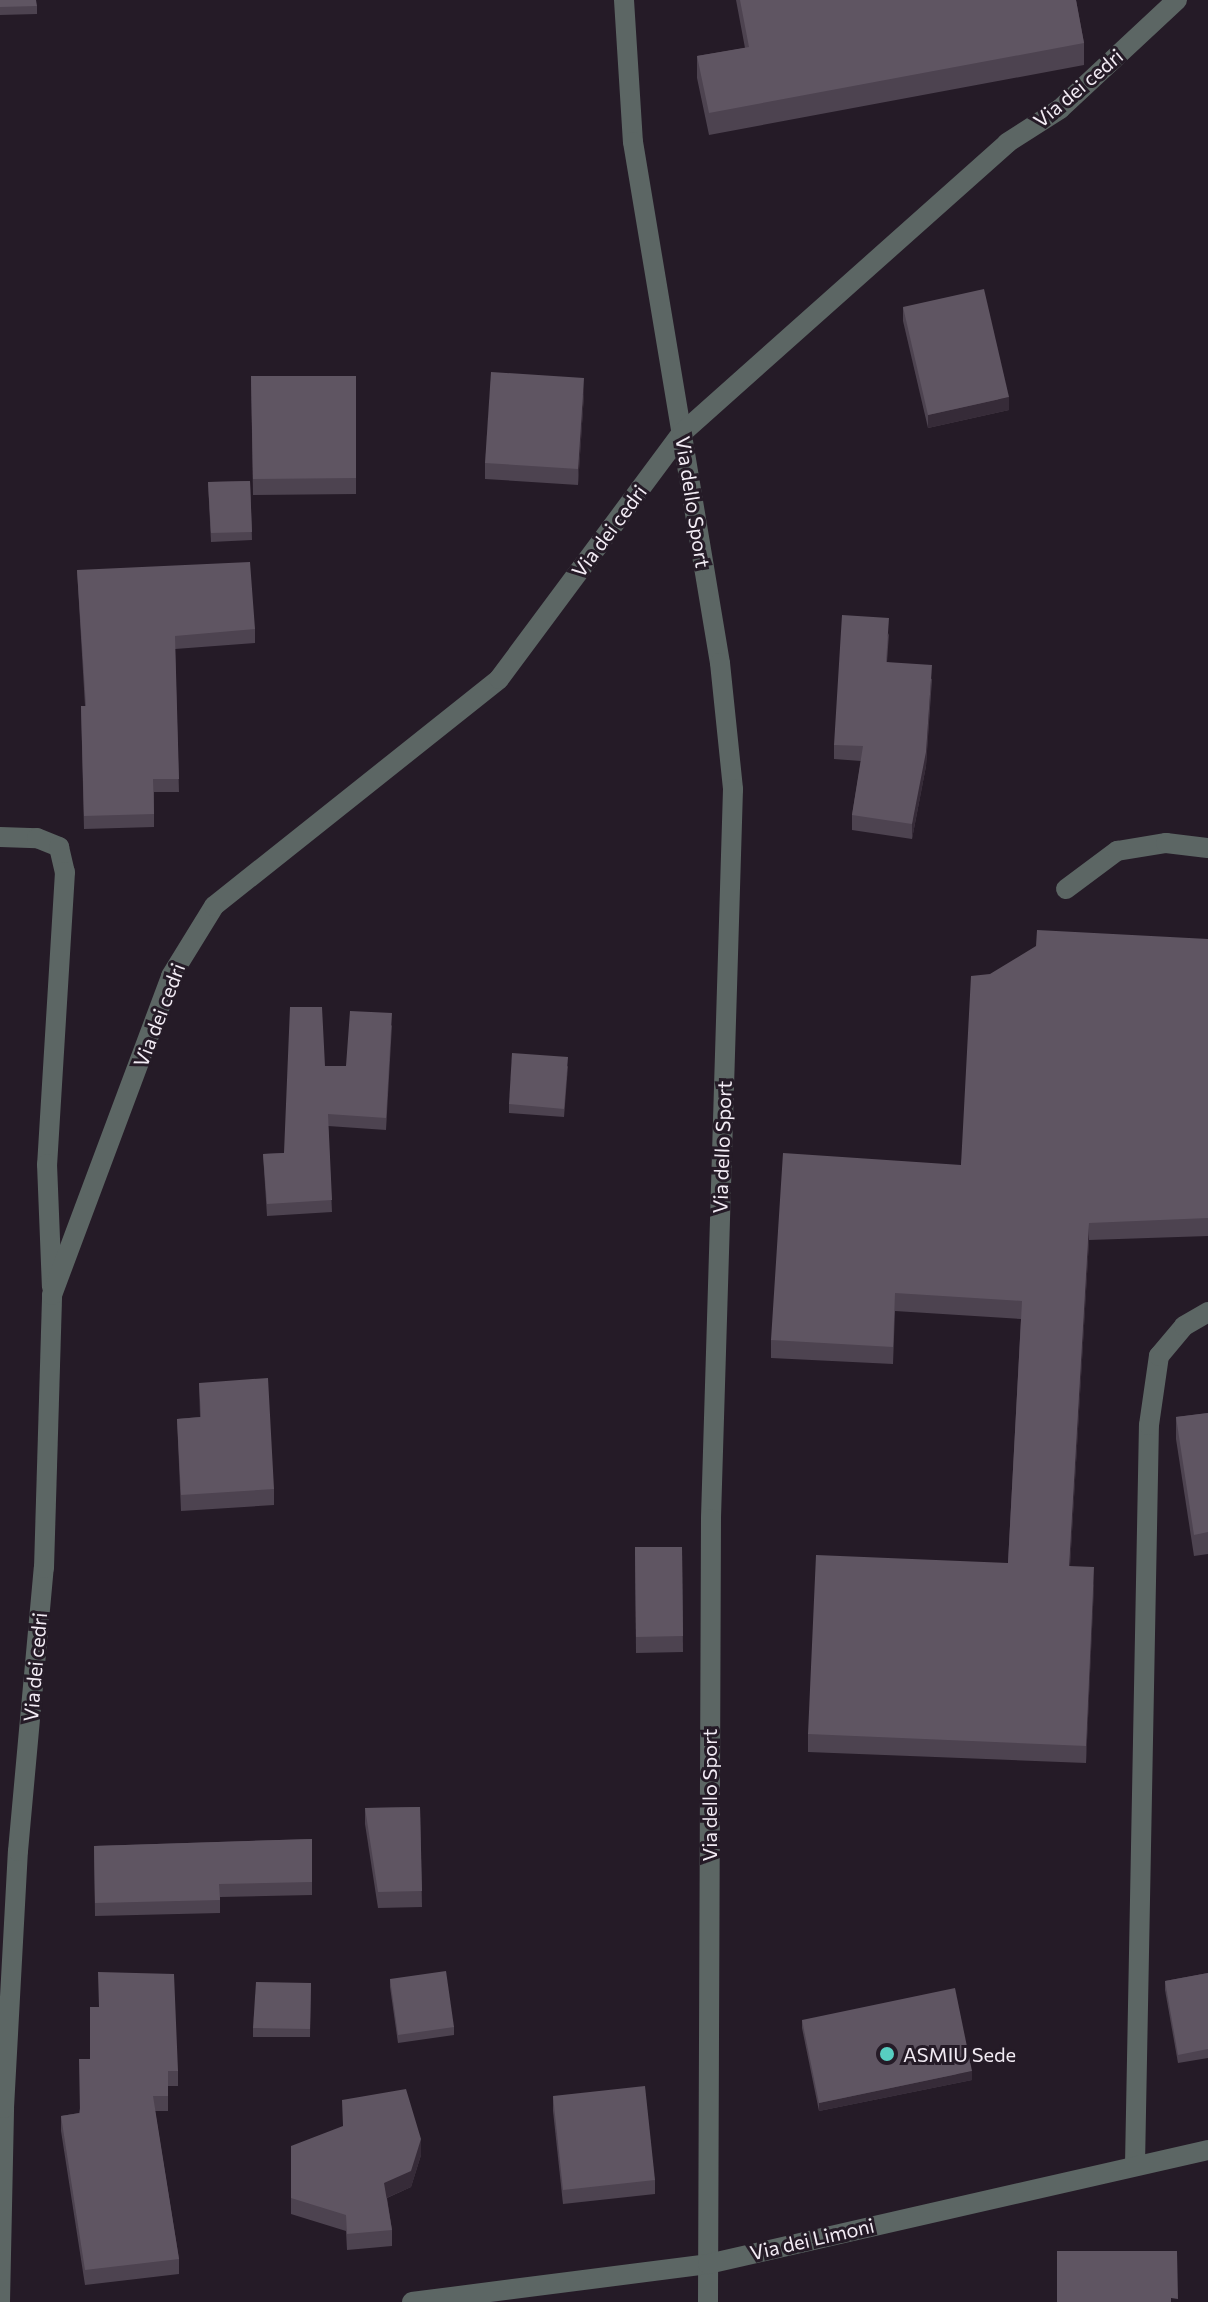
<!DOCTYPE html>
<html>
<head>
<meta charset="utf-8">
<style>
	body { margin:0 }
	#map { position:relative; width:1208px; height:2302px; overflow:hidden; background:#251b27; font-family:Commissioner,sans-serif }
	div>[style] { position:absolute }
	.minor>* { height:20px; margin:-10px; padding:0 10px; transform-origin:10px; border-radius:10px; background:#5c6664 }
	.wall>* { inset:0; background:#4d4350 }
	.shaded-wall>* { inset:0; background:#362b38 }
	.building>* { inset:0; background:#5f5562 }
	.dots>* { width:22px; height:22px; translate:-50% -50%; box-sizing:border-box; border:4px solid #251b27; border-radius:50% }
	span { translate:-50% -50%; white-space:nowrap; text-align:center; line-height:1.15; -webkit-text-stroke:6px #251b27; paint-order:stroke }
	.street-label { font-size:20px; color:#f3ecf5 }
	.poi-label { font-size:20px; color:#f3ecf5 }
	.left { translate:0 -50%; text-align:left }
</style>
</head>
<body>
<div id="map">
	<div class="minor">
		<div style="left:624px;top:0;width:142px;rotate:86.4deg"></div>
		<div style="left:633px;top:142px;width:528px;rotate:80.52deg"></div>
		<div style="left:720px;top:663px;width:127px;rotate:84.1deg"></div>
		<div style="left:733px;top:789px;width:730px;rotate:91.73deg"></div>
		<div style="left:711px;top:1519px;width:783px;rotate:90.22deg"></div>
		<div style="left:0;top:837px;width:37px;rotate:2deg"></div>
		<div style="left:37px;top:838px;width:24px;rotate:22deg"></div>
		<div style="left:59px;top:847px;width:26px;rotate:77deg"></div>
		<div style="left:65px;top:872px;width:293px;rotate:93.5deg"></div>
		<div style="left:47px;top:1164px;width:123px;rotate:87.7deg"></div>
		<div style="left:1066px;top:889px;width:64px;rotate:-36.7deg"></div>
		<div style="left:1117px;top:851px;width:50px;rotate:-9.3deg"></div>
		<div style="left:1166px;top:843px;width:42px;rotate:6.8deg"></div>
		<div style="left:1135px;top:2165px;width:740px;rotate:-88.92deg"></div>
		<div style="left:1149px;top:1425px;width:70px;rotate:-81.8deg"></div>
		<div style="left:1159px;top:1356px;width:39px;rotate:-50deg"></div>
		<div style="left:1184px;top:1326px;width:28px;rotate:-30deg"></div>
		<div style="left:0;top:2302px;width:194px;rotate:-88.8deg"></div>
		<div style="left:4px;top:2108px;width:257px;rotate:-86.9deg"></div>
		<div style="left:18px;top:1851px;width:284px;rotate:-84.8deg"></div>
		<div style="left:44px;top:1568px;width:273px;rotate:-88.3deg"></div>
		<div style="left:52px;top:1295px;width:340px;rotate:-69.5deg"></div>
		<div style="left:171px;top:976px;width:82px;rotate:-58.4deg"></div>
		<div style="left:214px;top:906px;width:364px;rotate:-38.5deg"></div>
		<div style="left:499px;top:679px;width:307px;rotate:-53.4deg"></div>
		<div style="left:682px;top:433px;width:436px;rotate:-41.7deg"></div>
		<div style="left:1007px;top:143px;width:63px;rotate:-32.7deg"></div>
		<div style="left:1060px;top:109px;width:160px;rotate:-43deg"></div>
		<div style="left:412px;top:2302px;width:298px;rotate:-7.3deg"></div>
		<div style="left:708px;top:2264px;width:513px;rotate:-12.84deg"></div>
	</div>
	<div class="wall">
		<div style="clip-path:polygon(0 0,37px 6px,37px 14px,0 15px)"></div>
		<div style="clip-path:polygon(736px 0,1076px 0,1084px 43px,1084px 65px,709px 135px,697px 78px,697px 56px,745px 48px)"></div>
		<div style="clip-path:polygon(903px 307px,1009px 410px,928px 428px,903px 321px)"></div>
		<div style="clip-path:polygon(251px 376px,356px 376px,356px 494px,253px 495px)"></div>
		<div style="clip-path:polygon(584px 394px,578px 485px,485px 479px,485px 463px)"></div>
		<div style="clip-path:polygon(250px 481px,252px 540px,211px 542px,208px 482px)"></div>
		<div style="clip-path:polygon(77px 570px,255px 629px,255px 643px,175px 649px,179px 792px,154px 792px,154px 827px,84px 829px,81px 706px,85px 706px)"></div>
		<div style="clip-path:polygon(889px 633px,887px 662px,932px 679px,926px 766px,912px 839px,852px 830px,852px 815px,861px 761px,834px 759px,834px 745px)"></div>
		<div style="clip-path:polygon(1208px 939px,1208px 1236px,1089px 1240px,1070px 1566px,1094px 1585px,1086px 1763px,808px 1752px,808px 1734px,1008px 1563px,1021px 1319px,895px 1311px,893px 1364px,771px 1358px,771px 1340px,961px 1165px,990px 974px)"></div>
		<div style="clip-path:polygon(392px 1025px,386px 1130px,328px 1126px,332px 1212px,267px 1216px,263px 1154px,284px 1153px,325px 1066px,346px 1066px)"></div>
		<div style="clip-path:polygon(568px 1066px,564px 1117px,509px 1113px,509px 1104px)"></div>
		<div style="clip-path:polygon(199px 1383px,274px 1489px,274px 1505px,181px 1511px,177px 1419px,200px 1417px)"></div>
		<div style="clip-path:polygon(1208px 1413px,1208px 1554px,1194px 1556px,1176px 1439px,1176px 1417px)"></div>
		<div style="clip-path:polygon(635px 1547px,682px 1547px,683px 1652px,636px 1653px)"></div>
		<div style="clip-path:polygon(420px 1807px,422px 1907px,378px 1908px,365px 1824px,365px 1808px)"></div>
		<div style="clip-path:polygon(312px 1839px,312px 1895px,220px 1897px,220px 1913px,95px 1916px,94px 1846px)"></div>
		<div style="clip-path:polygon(1208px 1973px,1208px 2058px,1178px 2063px,1165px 1990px,1165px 1981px)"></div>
		<div style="clip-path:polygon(390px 1979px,454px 2027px,454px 2035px,398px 2043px,390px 1987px)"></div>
		<div style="clip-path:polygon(311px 1983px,310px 2037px,253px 2037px,253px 2028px)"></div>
		<div style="clip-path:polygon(802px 2020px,972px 2080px,819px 2111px,802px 2028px)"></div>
		<div style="clip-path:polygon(90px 2059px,178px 2071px,178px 2086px,168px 2086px,168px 2111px,155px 2111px,179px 2259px,179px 2274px,85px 2285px,61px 2131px,61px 2116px,79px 2113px)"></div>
		<div style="clip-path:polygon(553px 2096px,655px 2180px,655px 2194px,563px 2204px,553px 2111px)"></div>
		<div style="clip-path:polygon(291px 2146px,421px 2155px,411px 2187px,387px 2198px,392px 2230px,392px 2246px,347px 2250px,346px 2231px,291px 2214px)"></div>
	</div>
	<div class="shaded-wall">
		<div style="clip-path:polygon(584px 378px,584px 394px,578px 485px,578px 469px)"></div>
		<div style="clip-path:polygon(1009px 397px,1009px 410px,928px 428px,928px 415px)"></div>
		<div style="clip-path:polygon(932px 665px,926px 766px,912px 839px,912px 824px)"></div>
		<div style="clip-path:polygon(1089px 1223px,1089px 1240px,1069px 1584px,1069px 1566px)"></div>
		<div style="clip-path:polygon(1094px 1567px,1094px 1585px,1086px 1763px,1086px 1746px)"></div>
		<div style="clip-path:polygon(972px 2071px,972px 2080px,819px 2111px,819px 2103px)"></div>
		<div style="clip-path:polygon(421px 2139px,421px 2155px,411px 2187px,384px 2199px,384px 2183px)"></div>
	</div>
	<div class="building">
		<div style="clip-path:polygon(0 0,36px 0,37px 6px,0 7px)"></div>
		<div style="clip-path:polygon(740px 0,1076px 0,1084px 43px,709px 113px,697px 56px,749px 47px)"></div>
		<div style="clip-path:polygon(984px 289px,1009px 397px,928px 415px,903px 307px)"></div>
		<div style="clip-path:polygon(491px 372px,584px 378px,578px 469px,485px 463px)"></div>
		<div style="clip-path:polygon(251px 376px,356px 376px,356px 478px,253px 479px)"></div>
		<div style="clip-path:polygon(250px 481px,252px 532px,211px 533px,208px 482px)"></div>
		<div style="clip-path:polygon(250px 562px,255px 629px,175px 636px,179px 779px,153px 779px,154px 814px,84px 816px,81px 706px,86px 706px,77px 570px)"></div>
		<div style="clip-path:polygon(842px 615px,889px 618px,886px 662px,932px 665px,926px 752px,912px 824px,852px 815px,863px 746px,834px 745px)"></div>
		<div style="clip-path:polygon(1037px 930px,1208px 939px,1208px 1218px,1089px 1223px,1069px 1566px,1094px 1567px,1086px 1746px,808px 1734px,816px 1555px,1008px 1563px,1022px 1301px,895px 1293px,893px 1347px,771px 1340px,783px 1153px,961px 1165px,971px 976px,990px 974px,1036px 946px)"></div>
		<div style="clip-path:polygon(290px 1007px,322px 1007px,325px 1066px,346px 1066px,350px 1011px,392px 1013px,386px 1118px,328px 1114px,332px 1200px,267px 1204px,263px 1154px,284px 1153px)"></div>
		<div style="clip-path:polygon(512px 1053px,568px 1057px,564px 1109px,509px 1104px)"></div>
		<div style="clip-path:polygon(268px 1378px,274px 1489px,181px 1495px,177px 1419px,201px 1417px,199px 1383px)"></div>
		<div style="clip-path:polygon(1208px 1413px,1208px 1532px,1194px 1535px,1176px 1417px)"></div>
		<div style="clip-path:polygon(635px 1547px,682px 1547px,683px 1636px,636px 1637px)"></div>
		<div style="clip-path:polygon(420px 1807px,422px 1891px,378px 1892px,365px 1808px)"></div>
		<div style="clip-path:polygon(312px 1839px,312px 1882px,219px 1884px,220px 1900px,95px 1903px,94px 1846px)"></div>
		<div style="clip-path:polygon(446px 1971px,454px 2027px,398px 2035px,390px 1979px)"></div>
		<div style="clip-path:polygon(98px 1972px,174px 1974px,178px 2071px,168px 2071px,168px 2096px,153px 2096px,179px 2259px,85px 2270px,61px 2116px,80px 2113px,79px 2059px,90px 2059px,90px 2007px,99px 2007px)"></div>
		<div style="clip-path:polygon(1208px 1973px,1208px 2049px,1178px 2055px,1165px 1981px)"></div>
		<div style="clip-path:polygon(256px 1982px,311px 1983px,310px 2029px,253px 2028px)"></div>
		<div style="clip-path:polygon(955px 1988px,972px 2071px,819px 2103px,802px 2020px)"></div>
		<div style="clip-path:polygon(645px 2086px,655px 2180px,563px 2190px,553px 2096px)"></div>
		<div style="clip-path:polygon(406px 2089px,421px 2139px,411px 2171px,384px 2183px,392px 2230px,347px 2234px,346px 2215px,291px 2198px,291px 2146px,343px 2126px,342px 2100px)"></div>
		<div style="clip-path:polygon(1057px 2251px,1177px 2251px,1178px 2299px,1171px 2298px,1171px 2302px,1057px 2302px)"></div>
	</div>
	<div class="dots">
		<div style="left:887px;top:2054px;background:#57cec1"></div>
	</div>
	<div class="street-label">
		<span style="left:1078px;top:88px;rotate:-40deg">Via dei cedri</span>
		<span style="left:693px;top:502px;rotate:81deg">Via dello Sport</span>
		<span style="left:609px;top:531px;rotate:-53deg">Via dei cedri</span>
		<span style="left:159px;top:1015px;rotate:-69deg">Via dei cedri</span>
		<span style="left:722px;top:1147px;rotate:-88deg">Via dello Sport</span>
		<span style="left:35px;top:1667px;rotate:-85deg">Via dei cedri</span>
		<span style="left:709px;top:1795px;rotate:-90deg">Via dello Sport</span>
		<span style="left:812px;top:2239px;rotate:-13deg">Via dei Limoni</span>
	</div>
	<div class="poi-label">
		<span class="left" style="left:903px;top:2054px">ASMIU Sede</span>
	</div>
</div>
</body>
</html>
